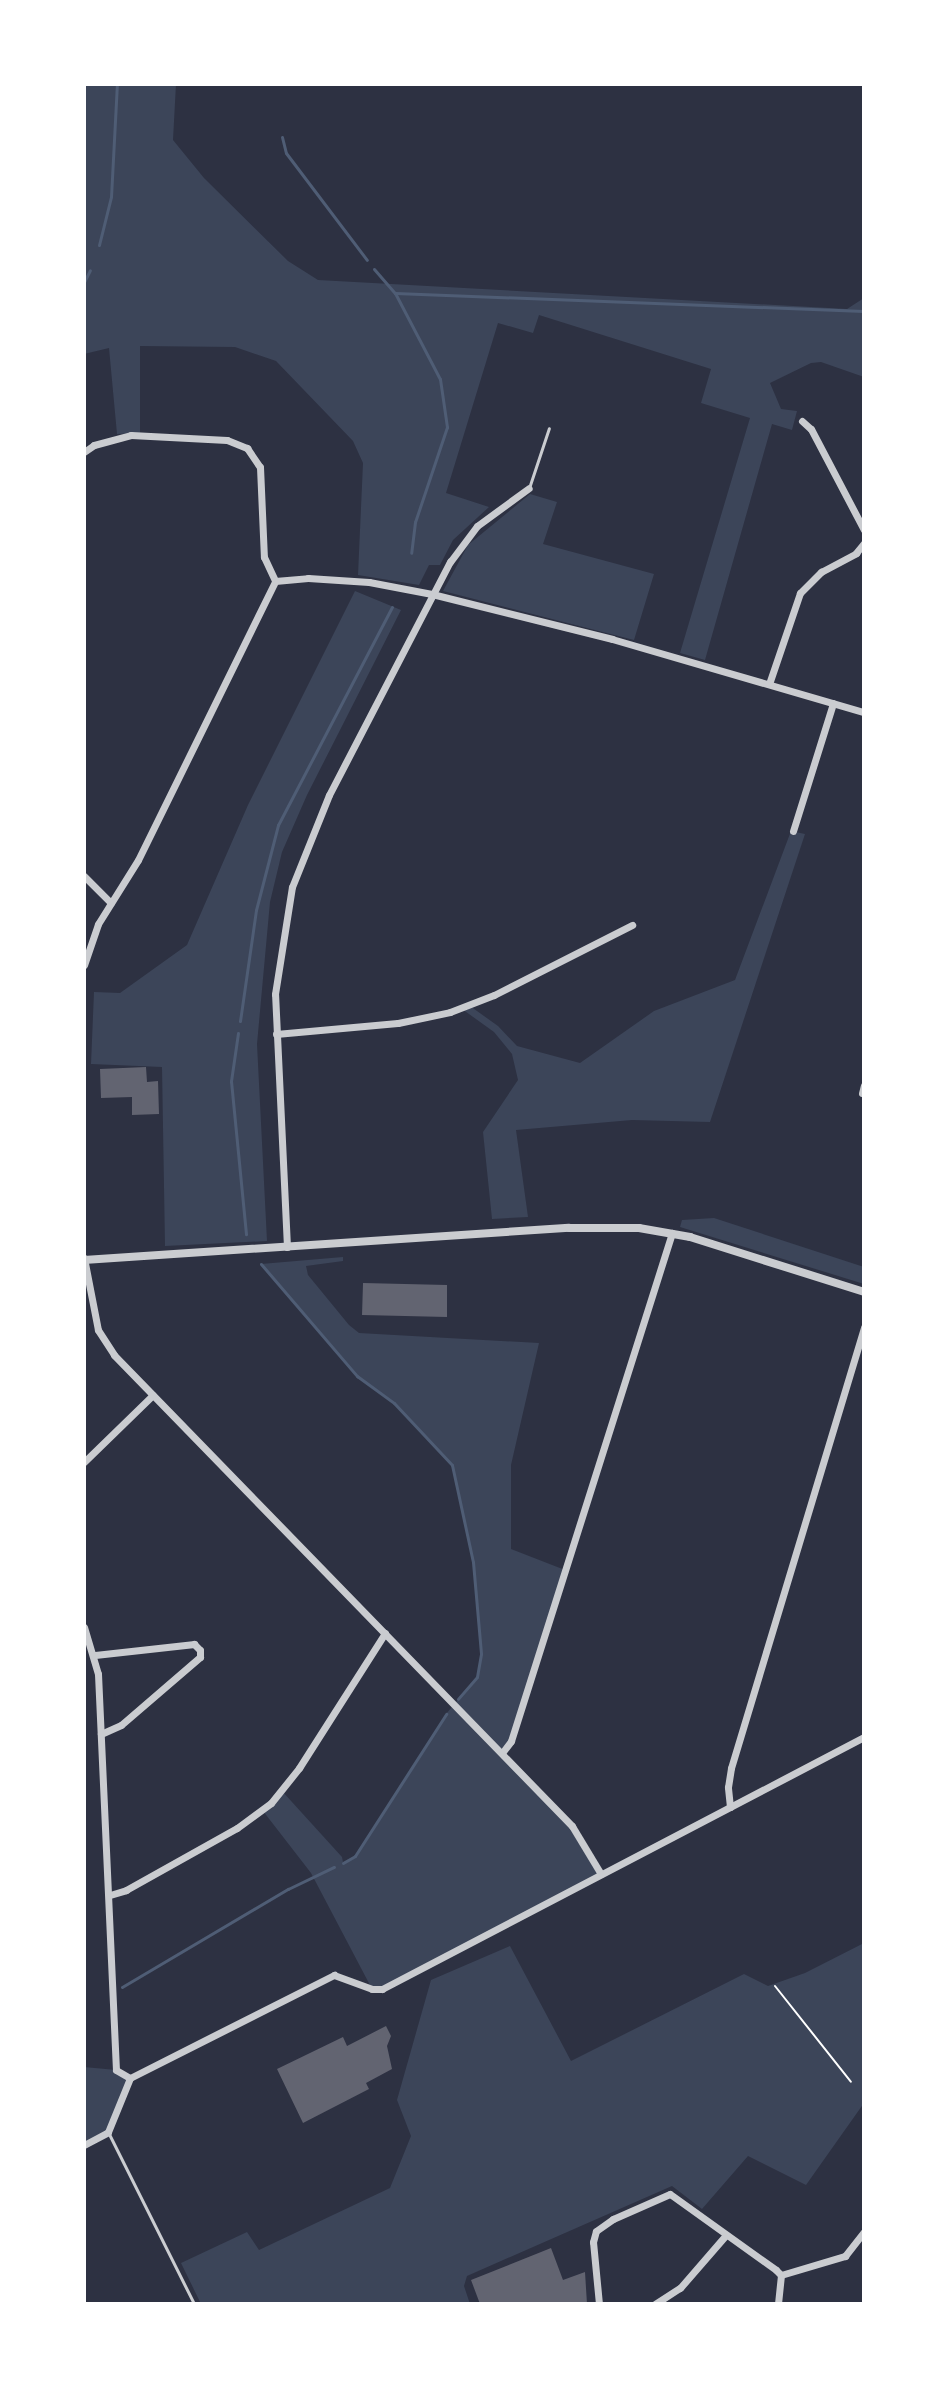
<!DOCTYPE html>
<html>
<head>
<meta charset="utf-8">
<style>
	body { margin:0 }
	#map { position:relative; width:948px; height:2388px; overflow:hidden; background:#2d3142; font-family:Mulish,sans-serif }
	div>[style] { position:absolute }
	.green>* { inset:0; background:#3c4559 }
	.stream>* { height:3px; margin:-1.5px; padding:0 1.5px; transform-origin:1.5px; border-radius:1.5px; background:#4f5d75 }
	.building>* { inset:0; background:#626471 }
	.path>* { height:2px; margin:-1px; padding:0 1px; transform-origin:1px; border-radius:1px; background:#fff }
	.service>* { height:3px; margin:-1.5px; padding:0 1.5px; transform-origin:1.5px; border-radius:1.5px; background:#caccd0 }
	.minor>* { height:7px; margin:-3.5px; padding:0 3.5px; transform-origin:3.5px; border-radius:3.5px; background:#caccd0 }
	.tertiary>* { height:8px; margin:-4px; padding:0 4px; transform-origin:4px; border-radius:4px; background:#caccd0 }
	span { translate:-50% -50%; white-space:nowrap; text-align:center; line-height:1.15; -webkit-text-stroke:8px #fff; paint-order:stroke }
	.frame { position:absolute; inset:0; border:86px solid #fff; pointer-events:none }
</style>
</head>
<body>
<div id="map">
	<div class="green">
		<div style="clip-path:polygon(84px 84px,176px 84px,173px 140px,204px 178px,288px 261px,318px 280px,847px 309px,864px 298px,864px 377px,821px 362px,811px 363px,770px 383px,781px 409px,797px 411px,792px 430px,772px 424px,705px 660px,680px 653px,750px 418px,701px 403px,711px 369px,539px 315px,533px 333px,498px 323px,446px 493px,489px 507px,453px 540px,440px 565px,429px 565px,419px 585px,358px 575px,363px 463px,353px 441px,276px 361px,235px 347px,140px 346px,140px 433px,117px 434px,109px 348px,84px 354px)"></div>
		<div style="clip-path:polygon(530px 494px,557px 502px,543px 544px,654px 574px,634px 640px,443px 591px,468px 545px)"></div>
		<div style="clip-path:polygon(355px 591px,401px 610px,307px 795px,282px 852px,270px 902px,257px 1044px,267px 1241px,165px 1246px,162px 1067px,91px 1064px,94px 992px,120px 993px,187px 945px,248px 805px)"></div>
		<div style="clip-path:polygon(791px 831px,805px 834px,710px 1122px,632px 1120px,516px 1130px,528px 1217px,492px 1219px,483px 1132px,518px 1080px,512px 1054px,494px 1032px,462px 1009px,470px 1006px,498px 1026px,517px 1046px,580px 1063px,654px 1011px,735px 980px)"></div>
		<div style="clip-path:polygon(714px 1218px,864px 1267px,864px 1284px,680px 1227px,682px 1220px)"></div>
		<div style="clip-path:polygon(343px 1257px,343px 1261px,306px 1266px,308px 1275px,349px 1325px,359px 1333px,539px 1343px,511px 1465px,511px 1549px,565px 1570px,511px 1740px,502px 1753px,572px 1826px,601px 1874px,382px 1989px,372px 1989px,311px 1873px,263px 1811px,282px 1791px,342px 1857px,343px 1862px,355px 1856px,446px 1714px,477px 1677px,481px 1654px,473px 1562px,452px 1465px,394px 1403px,357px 1376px,261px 1264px)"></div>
		<div style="clip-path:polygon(864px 1943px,864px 2103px,806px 2185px,748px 2156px,702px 2209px,672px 2186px,467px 2276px,464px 2286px,470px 2304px,201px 2304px,181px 2263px,247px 2232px,259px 2250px,390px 2188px,411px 2136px,397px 2100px,431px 1980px,510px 1946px,571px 2061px,744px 1974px,768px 1986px,805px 1973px)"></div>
		<div style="clip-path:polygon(84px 2067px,116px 2070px,130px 2078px,108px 2132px,84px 2145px)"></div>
	</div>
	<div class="stream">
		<div style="left:282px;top:137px;width:16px;rotate:76deg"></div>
		<div style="left:286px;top:153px;width:134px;rotate:52.9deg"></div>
		<div style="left:99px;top:245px;width:49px;rotate:-76deg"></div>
		<div style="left:111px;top:197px;width:113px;rotate:-87deg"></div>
		<div style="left:374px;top:269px;width:32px;rotate:49deg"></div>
		<div style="left:395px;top:293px;width:97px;rotate:62.4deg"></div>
		<div style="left:440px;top:379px;width:49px;rotate:81.7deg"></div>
		<div style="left:447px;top:427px;width:100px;rotate:108.6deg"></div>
		<div style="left:415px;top:522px;width:31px;rotate:97deg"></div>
		<div style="left:84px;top:282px;width:13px;rotate:-63deg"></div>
		<div style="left:395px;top:293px;width:469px;rotate:2.2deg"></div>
		<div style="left:240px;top:1021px;width:112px;rotate:-81.8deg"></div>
		<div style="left:256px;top:910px;width:88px;rotate:-75.5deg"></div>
		<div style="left:278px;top:825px;width:246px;rotate:-62.4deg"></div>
		<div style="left:238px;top:1033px;width:49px;rotate:98.3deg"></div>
		<div style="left:231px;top:1081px;width:154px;rotate:84.4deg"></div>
		<div style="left:261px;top:1264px;width:148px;rotate:49.4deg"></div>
		<div style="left:357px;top:1376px;width:46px;rotate:36.1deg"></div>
		<div style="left:394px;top:1403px;width:85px;rotate:46.9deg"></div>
		<div style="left:452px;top:1465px;width:99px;rotate:77.8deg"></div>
		<div style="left:473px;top:1562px;width:92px;rotate:85deg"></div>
		<div style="left:481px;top:1654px;width:23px;rotate:100deg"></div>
		<div style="left:477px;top:1677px;width:29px;rotate:131deg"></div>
		<div style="left:343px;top:1863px;width:14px;rotate:-30deg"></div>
		<div style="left:355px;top:1856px;width:169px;rotate:-57.3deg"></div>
		<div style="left:122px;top:1987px;width:193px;rotate:-30.6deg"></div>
		<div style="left:288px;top:1889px;width:51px;rotate:-25.6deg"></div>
	</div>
	<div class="building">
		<div style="clip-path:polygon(146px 1067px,147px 1082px,158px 1081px,159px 1114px,132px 1115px,132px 1097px,101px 1098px,100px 1069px)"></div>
		<div style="clip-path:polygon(363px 1283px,447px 1285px,447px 1317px,362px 1315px)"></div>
		<div style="clip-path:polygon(386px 2026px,391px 2036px,387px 2046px,392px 2069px,366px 2083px,369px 2089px,303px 2123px,277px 2069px,343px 2037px,347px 2046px)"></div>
		<div style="clip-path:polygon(551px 2248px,563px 2280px,585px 2272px,587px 2304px,480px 2304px,471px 2280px)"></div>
	</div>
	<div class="path">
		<div style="left:775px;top:1986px;width:122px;rotate:51.6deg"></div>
	</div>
	<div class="service">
		<div style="left:529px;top:488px;width:63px;rotate:-71.6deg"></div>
		<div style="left:108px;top:2132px;width:192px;rotate:63.4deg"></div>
	</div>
	<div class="minor">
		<div style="left:802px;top:421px;width:12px;rotate:42deg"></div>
		<div style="left:811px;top:429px;width:114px;rotate:62.3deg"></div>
		<div style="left:84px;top:452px;width:12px;rotate:-35deg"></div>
		<div style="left:94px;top:445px;width:38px;rotate:-15deg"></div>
		<div style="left:131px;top:435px;width:96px;rotate:3deg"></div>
		<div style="left:227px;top:440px;width:22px;rotate:22deg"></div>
		<div style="left:247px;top:448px;width:23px;rotate:56deg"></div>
		<div style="left:260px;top:467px;width:90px;rotate:87.5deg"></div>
		<div style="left:264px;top:557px;width:26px;rotate:65deg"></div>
		<div style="left:275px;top:581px;width:33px;rotate:-5deg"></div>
		<div style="left:308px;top:578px;width:61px;rotate:3.8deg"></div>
		<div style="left:369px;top:582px;width:64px;rotate:10.8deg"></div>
		<div style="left:432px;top:594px;width:186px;rotate:14deg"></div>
		<div style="left:612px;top:639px;width:262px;rotate:16.2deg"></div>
		<div style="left:769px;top:684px;width:96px;rotate:-71.2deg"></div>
		<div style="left:800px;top:593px;width:30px;rotate:-45deg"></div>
		<div style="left:821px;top:572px;width:40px;rotate:-28deg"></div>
		<div style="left:856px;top:553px;width:13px;rotate:-51deg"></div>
		<div style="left:793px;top:831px;width:134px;rotate:-72.6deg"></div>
		<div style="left:84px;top:876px;width:38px;rotate:45deg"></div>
		<div style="left:84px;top:965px;width:43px;rotate:-71.1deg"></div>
		<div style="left:98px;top:924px;width:75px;rotate:-58deg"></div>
		<div style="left:138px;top:860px;width:311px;rotate:-63.8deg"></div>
		<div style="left:276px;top:1034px;width:122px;rotate:-5.2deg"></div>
		<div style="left:398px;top:1023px;width:53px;rotate:-11.9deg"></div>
		<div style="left:450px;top:1012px;width:47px;rotate:-21.1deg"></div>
		<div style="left:494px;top:995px;width:155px;rotate:-26.9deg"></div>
		<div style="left:862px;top:1093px;width:8px;rotate:-76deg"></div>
		<div style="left:287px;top:1247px;width:253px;rotate:-92.7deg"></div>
		<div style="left:275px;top:994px;width:108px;rotate:-81deg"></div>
		<div style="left:292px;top:887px;width:99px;rotate:-68.1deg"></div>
		<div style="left:329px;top:795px;width:263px;rotate:-62.6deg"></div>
		<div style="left:450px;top:562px;width:45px;rotate:-53.1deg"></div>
		<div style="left:477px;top:526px;width:64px;rotate:-36.2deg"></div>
		<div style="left:84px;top:1258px;width:73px;rotate:79deg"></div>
		<div style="left:98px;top:1330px;width:30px;rotate:57deg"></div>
		<div style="left:114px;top:1355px;width:657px;rotate:45.8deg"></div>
		<div style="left:572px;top:1826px;width:56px;rotate:58.9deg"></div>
		<div style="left:84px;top:1462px;width:96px;rotate:-44.2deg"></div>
		<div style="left:84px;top:1627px;width:49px;rotate:73.4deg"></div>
		<div style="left:98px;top:1674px;width:396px;rotate:87.4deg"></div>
		<div style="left:116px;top:2070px;width:16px;rotate:30deg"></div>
		<div style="left:95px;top:1655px;width:100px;rotate:-6.3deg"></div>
		<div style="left:194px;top:1644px;width:8px;rotate:45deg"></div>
		<div style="left:200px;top:1650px;width:7px;rotate:90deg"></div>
		<div style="left:200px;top:1657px;width:104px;rotate:139.3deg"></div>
		<div style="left:121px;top:1725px;width:22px;rotate:156deg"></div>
		<div style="left:502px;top:1753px;width:15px;rotate:-53deg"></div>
		<div style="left:511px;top:1741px;width:533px;rotate:-72.42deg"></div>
		<div style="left:730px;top:1807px;width:20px;rotate:-96deg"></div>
		<div style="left:728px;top:1787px;width:19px;rotate:-81deg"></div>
		<div style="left:731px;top:1768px;width:461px;rotate:-73.2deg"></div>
		<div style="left:110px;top:1895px;width:17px;rotate:-17deg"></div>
		<div style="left:126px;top:1890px;width:127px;rotate:-29.2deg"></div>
		<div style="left:237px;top:1828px;width:42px;rotate:-36.3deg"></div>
		<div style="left:271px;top:1803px;width:45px;rotate:-51.3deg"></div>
		<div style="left:299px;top:1768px;width:160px;rotate:-57.5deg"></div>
		<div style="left:130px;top:2078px;width:229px;rotate:-26.8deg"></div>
		<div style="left:334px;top:1975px;width:40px;rotate:20.2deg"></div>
		<div style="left:372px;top:1989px;width:10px"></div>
		<div style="left:382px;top:1989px;width:544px;rotate:-27.6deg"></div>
		<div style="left:84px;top:2145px;width:27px;rotate:-28deg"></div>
		<div style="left:108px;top:2132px;width:58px;rotate:-67.8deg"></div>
		<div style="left:781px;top:2275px;width:67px;rotate:-16.5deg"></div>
		<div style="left:845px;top:2256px;width:31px;rotate:-52deg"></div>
		<div style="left:599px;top:2304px;width:62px;rotate:-95.5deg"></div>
		<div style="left:593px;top:2242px;width:11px;rotate:-75deg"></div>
		<div style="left:596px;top:2231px;width:21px;rotate:-35deg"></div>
		<div style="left:613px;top:2219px;width:62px;rotate:-23.7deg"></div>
		<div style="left:670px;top:2194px;width:130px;rotate:35.6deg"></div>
		<div style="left:776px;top:2270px;width:7px;rotate:45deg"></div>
		<div style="left:781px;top:2275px;width:29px;rotate:96deg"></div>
		<div style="left:655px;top:2304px;width:30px;rotate:-33deg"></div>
		<div style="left:680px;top:2288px;width:69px;rotate:-49.1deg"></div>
	</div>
	<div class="tertiary">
		<div style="left:84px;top:1260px;width:486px;rotate:-3.8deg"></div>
		<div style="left:569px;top:1228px;width:70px"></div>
		<div style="left:639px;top:1228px;width:52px;rotate:10deg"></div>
		<div style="left:690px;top:1237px;width:182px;rotate:17.5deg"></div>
	</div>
	<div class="frame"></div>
</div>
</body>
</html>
